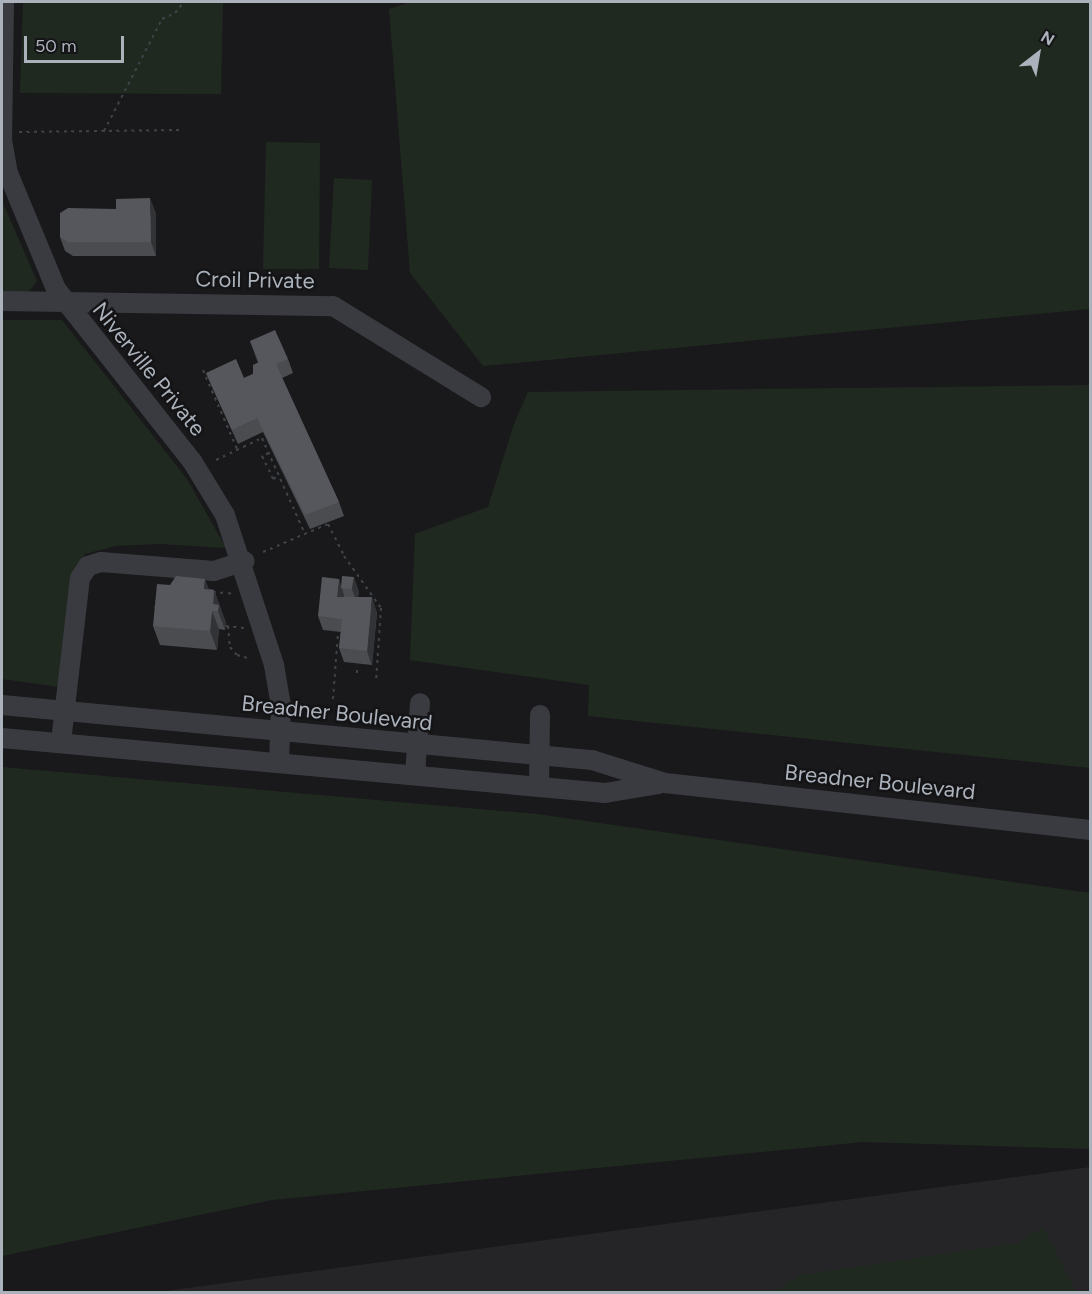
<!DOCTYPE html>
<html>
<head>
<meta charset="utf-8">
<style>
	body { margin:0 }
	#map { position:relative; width:1092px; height:1294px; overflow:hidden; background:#19191b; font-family:Figtree,sans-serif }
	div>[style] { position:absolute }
	.built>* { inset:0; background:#252528 }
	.green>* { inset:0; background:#202920 }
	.path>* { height:2px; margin-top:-1px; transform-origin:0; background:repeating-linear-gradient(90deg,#3f4347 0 3px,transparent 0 7.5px) }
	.minor>* { height:20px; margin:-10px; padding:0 10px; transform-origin:10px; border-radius:10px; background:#393b40 }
	.wall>* { inset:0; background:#4a4c50 }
	.shaded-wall>* { inset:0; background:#323336 }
	.building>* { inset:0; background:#55575c }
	span { translate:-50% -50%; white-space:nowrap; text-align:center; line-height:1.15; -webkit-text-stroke:5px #141416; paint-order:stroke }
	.street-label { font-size:22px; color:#abb2bb }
	.frame { position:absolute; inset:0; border:3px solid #abb2bb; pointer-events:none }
	.north { position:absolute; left:1008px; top:24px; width:60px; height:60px; -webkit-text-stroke:4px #141416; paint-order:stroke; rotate:31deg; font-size:16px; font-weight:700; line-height:24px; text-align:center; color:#abb2bb }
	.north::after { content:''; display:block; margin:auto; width:21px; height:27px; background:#abb2bb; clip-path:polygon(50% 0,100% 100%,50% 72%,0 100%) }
	.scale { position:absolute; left:24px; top:36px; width:100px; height:27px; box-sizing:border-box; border:3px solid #abb2bb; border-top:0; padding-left:8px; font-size:18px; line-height:21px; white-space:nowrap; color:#abb2bb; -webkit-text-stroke:4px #141416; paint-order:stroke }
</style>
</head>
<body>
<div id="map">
	<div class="built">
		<div style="clip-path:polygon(1090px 1167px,1090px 1292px,158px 1292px)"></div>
	</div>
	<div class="green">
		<div style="clip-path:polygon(23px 2px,223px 2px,221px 94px,20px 93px)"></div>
		<div style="clip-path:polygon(411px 2px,1090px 2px,1090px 309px,483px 366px,410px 273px,389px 9px)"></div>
		<div style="clip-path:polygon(266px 142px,320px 143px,319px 269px,263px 269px)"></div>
		<div style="clip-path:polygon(334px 178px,372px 180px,368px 270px,329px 268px)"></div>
		<div style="clip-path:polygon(2px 201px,37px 281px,27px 294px,2px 294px)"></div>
		<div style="clip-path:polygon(2px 320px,62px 320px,187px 479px,226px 548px,160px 544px,115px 546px,85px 554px,71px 582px,60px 687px,2px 679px)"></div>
		<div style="clip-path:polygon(1090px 385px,1090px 768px,588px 716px,589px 685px,410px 660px,415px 534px,488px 507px,514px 424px,528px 392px)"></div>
		<div style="clip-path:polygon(2px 767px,537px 814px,1090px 893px,1090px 1149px,863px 1142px,272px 1200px,2px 1256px)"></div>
		<div style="clip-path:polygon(1044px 1227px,1076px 1292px,773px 1292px,801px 1275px,1017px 1243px)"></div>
	</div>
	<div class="path">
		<div style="left:104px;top:131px;width:126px;rotate:-62.6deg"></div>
		<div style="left:162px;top:19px;width:14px;rotate:-25deg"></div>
		<div style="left:175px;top:13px;width:14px;rotate:-51deg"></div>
		<div style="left:19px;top:132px;width:162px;rotate:-0.7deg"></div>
		<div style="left:203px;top:370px;width:86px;rotate:66.7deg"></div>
		<div style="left:269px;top:453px;width:8px;rotate:157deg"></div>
		<div style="left:262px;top:456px;width:25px;rotate:64deg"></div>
		<div style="left:273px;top:479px;width:7px;rotate:-27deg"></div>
		<div style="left:216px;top:460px;width:51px;rotate:-25.6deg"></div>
		<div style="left:262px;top:438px;width:105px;rotate:65.9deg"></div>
		<div style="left:263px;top:552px;width:71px;rotate:-23.3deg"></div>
		<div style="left:328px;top:524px;width:36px;rotate:63deg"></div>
		<div style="left:344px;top:556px;width:64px;rotate:54.6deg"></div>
		<div style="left:381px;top:608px;width:74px;rotate:93.9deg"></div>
		<div style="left:213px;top:592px;width:21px;rotate:5deg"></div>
		<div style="left:155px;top:623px;width:23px;rotate:-88deg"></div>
		<div style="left:226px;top:626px;width:18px;rotate:6deg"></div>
		<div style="left:228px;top:626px;width:21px;rotate:85deg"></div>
		<div style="left:230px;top:647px;width:11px;rotate:49deg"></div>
		<div style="left:237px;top:655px;width:15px;rotate:16deg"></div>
		<div style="left:357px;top:673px;width:7px;rotate:-90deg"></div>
		<div style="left:333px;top:699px;width:67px;rotate:-85.7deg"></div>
	</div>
	<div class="minor">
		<div style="left:4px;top:2px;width:138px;rotate:90.8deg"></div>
		<div style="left:2px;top:140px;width:34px;rotate:80deg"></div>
		<div style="left:8px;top:173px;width:126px;rotate:67.5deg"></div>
		<div style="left:56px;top:289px;width:219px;rotate:51.7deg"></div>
		<div style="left:192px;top:461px;width:63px;rotate:58.6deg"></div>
		<div style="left:225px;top:515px;width:158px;rotate:71.9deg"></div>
		<div style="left:274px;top:665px;width:42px;rotate:80.3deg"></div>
		<div style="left:281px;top:706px;width:56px;rotate:92deg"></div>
		<div style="left:2px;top:301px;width:331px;rotate:0.9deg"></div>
		<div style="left:333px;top:306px;width:174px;rotate:31.6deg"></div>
		<div style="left:2px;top:705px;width:593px;rotate:5.33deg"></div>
		<div style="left:592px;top:760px;width:77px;rotate:17.5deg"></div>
		<div style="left:665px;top:783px;width:428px;rotate:6.3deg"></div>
		<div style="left:2px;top:738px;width:606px;rotate:5.21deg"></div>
		<div style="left:605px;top:793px;width:55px;rotate:-9.5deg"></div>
		<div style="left:61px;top:742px;width:165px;rotate:-83.4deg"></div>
		<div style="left:80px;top:578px;width:14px;rotate:-56deg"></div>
		<div style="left:88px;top:566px;width:14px;rotate:-17deg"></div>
		<div style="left:101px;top:562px;width:113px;rotate:4.6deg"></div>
		<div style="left:214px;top:571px;width:32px;rotate:-18deg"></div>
		<div style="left:415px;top:775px;width:72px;rotate:-86deg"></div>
		<div style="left:539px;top:787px;width:72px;rotate:-89.2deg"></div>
	</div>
	<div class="wall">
		<div style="clip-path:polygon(156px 213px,156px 256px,73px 256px,65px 251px,60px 237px)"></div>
		<div style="clip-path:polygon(250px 341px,288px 359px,293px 373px,282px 378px,339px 502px,344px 516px,310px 529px,263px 432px,238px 444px,212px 387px,206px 373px,244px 378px,253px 374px,258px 363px)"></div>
		<div style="clip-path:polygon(339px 579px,341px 586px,359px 591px,358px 597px,377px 612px,372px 665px,344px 662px,339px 648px,341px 632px,323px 630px,318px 616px)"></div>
		<div style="clip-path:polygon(209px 589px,214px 590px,226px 623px,225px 630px,219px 629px,217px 650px,160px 645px,153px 626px)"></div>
	</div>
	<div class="shaded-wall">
		<div style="clip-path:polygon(150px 198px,156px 213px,156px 256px,151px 242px)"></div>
		<div style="clip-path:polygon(354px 577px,359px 591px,357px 603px,352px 589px)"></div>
		<div style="clip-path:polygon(205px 579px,212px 597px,204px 589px)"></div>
		<div style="clip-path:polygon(339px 579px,344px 595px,342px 611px,337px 597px)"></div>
		<div style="clip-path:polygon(214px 590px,226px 623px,225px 630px,218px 611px,213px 604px)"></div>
		<div style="clip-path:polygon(372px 597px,377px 612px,372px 665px,367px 651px)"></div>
		<div style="clip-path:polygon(212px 611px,219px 629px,217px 650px,210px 631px)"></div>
	</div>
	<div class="building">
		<div style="clip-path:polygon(150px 198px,151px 242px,68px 242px,60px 237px,60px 213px,68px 208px,116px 209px,116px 199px)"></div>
		<div style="clip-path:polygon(275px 330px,288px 359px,276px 364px,339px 502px,305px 515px,257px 418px,232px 430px,206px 373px,236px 359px,244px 378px,253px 374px,253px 365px,259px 362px,250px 341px)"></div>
		<div style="clip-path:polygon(176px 576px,205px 579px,204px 589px,214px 590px,213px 604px,219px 605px,218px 611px,212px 611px,210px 631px,153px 626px,157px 584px,170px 585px)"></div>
		<div style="clip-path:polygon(342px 576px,354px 577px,352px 589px,341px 588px)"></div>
		<div style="clip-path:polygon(322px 577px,339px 579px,337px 597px,372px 597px,367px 651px,339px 648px,342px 619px,318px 616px)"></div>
	</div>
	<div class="street-label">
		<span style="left:255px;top:280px;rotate:1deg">Croil Private</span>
		<span style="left:149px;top:369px;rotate:51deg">Niverville Private</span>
		<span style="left:337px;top:713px;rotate:6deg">Breadner Boulevard</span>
		<span style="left:880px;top:782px;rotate:6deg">Breadner Boulevard</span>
	</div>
	<div class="frame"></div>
	<div class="north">N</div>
	<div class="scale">50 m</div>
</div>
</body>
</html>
